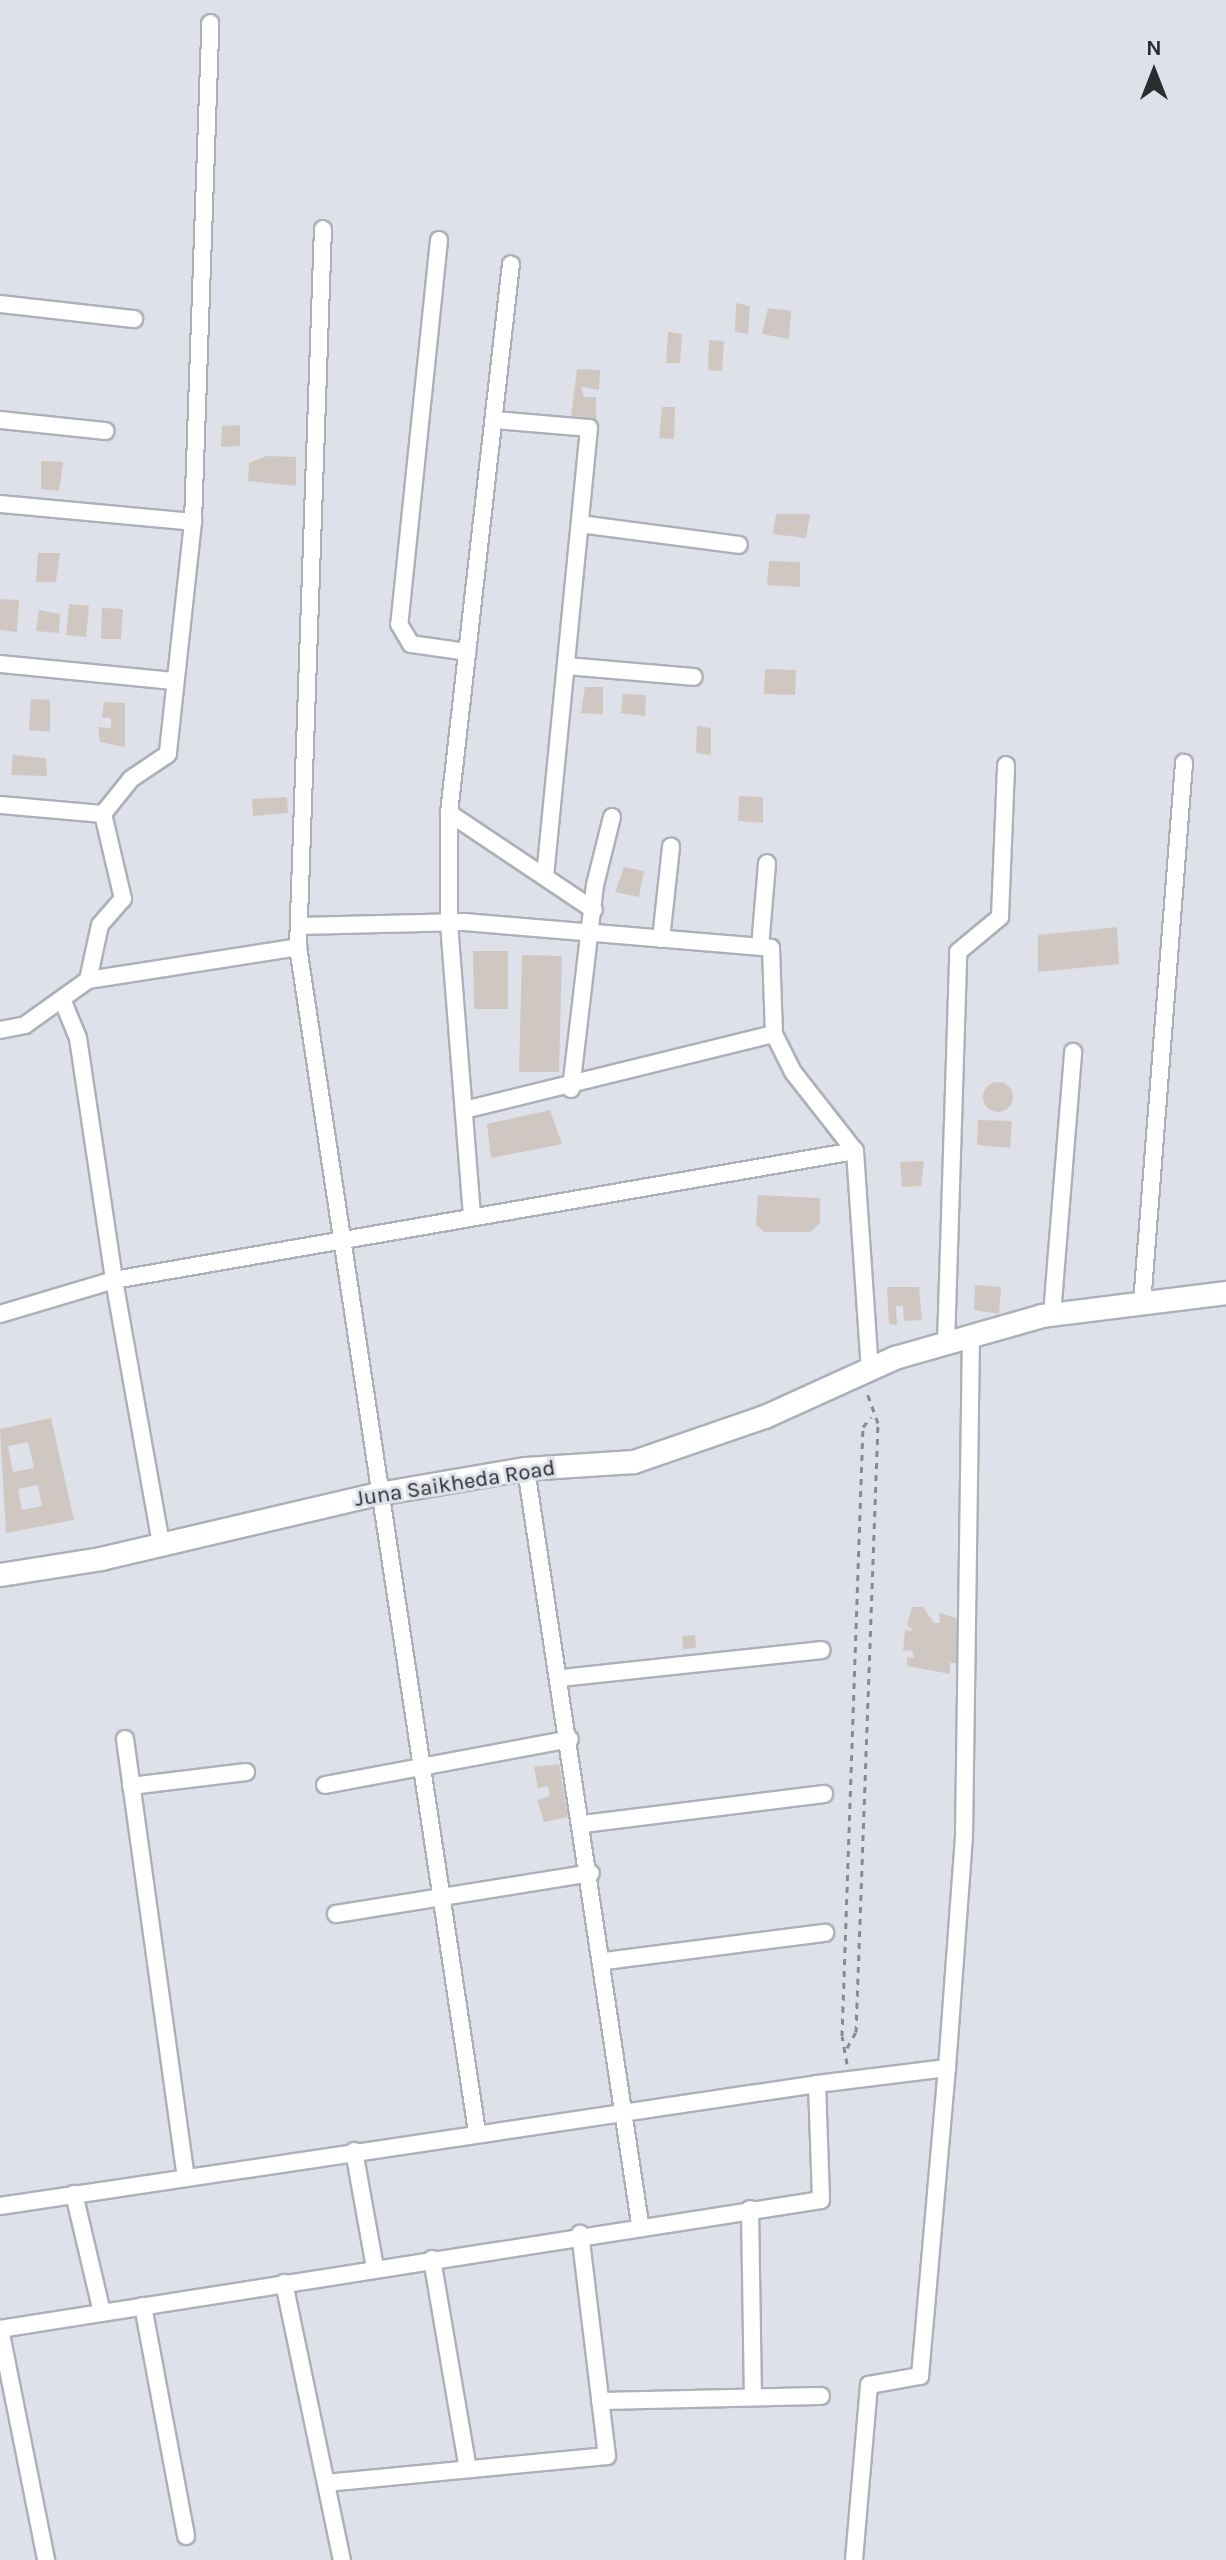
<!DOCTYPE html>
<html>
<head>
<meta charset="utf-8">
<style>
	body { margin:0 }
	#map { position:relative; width:1226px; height:2560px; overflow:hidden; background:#dee1e9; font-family:Karla,sans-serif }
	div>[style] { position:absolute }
	.building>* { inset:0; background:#d0c7c2 }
	.round { border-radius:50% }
	.path>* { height:3px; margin-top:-1.5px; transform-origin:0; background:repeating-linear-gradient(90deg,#888a90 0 6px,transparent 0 12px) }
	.roads { filter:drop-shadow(2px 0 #adb0b8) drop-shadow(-2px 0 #adb0b8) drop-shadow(0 2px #adb0b8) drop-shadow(0 -2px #adb0b8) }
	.street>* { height:16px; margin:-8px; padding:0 8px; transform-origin:8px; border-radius:8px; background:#fff }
	.secondary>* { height:22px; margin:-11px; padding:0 11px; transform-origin:11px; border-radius:11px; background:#fff }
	span { translate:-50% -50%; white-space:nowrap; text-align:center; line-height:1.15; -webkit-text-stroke:6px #dee1e9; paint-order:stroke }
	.street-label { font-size:22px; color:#2b2c30 }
	.north { position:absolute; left:1114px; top:32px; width:80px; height:80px; -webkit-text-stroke:6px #dee1e9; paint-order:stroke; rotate:0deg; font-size:22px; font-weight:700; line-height:32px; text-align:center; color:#2b2c30 }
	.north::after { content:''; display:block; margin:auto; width:28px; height:36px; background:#2b2c30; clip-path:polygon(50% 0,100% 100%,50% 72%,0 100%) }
</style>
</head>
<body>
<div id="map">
	<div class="building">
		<div style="clip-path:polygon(736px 303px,750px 306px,748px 334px,735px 332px)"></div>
		<div style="clip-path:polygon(768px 308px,791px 311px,789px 339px,762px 334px)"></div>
		<div style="clip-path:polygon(668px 332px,682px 334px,680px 363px,666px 363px)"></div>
		<div style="clip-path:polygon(709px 340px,724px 341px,722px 371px,708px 370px)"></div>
		<div style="clip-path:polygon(577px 369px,600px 370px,599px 390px,581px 387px,584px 397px,596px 397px,596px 421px,571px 417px)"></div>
		<div style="clip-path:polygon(662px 407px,675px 407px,674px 439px,659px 438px)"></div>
		<div style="clip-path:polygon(240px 425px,240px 446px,221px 447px,222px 426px)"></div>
		<div style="clip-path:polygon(267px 456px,296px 457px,296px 486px,248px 481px,249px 463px)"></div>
		<div style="clip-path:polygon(41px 461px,63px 462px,59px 491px,41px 489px)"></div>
		<div style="clip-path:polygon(776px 514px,810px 514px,806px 538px,773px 534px)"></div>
		<div style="clip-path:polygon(38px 553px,60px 553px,56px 582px,36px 582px)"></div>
		<div style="clip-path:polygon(769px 561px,800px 562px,800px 587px,767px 585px)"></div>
		<div style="clip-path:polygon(0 599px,19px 600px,17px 632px,0 630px)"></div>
		<div style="clip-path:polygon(69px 604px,89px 606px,86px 637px,66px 635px)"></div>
		<div style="clip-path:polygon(102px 608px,123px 609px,121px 639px,101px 639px)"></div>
		<div style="clip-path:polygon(39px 610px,60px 614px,59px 633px,36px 631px)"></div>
		<div style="clip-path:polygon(765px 669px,796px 670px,795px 695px,764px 694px)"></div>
		<div style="clip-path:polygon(585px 687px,603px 687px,603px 714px,581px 713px)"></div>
		<div style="clip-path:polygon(623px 694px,646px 695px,645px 716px,621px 713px)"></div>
		<div style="clip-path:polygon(31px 699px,50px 700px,50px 732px,29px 730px)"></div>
		<div style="clip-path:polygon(104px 702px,125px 703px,125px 747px,100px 742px,98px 727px,111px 728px,111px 718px,102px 718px)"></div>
		<div style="clip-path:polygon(697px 726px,711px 728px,711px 755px,696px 753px)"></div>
		<div style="clip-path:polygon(13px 755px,46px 758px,47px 776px,11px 775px)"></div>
		<div style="clip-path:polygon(739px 796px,763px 797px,763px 823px,738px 821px)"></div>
		<div style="clip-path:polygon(287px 797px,288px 813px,253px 816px,252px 799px)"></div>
		<div style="clip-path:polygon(624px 867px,644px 871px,639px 897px,615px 892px)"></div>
		<div style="clip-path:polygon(1117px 927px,1119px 964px,1038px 972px,1038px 935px)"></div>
		<div style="clip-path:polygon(473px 951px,508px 951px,508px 1009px,474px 1009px)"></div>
		<div style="clip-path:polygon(522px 955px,562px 956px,559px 1072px,519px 1072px)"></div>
		<div class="round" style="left:983px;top:1082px;width:30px;height:30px"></div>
		<div style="clip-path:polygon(550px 1110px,562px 1144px,491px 1158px,487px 1124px)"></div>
		<div style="clip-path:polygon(978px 1120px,1012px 1121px,1010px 1148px,977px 1145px)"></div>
		<div style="clip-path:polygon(924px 1161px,921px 1186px,902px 1187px,900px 1162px)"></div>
		<div style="clip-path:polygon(758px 1195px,820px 1198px,820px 1223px,810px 1232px,764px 1232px,756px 1225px)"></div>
		<div style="clip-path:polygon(975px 1285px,1001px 1287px,999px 1314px,974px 1310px)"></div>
		<div style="clip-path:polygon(887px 1287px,919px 1287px,922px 1320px,904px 1321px,903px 1306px,896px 1306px,897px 1325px,889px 1324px)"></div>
		<div style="clip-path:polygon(evenodd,51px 1418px,74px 1520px,6px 1533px,0 1429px,51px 1418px,28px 1442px,34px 1468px,13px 1472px,8px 1446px,28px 1442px,51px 1418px,38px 1485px,42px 1506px,22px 1510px,18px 1489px,38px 1485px)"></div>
		<div style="clip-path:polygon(912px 1607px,923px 1607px,934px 1623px,940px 1623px,939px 1613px,960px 1619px,960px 1663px,950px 1663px,950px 1674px,907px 1666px,907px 1657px,914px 1658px,912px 1650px,903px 1651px,905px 1630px,914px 1631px,907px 1625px)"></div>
		<div style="clip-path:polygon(695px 1635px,696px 1648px,683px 1649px,682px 1636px)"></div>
		<div style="clip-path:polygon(559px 1764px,568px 1817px,544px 1822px,537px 1800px,550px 1796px,548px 1786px,538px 1788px,534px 1767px)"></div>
	</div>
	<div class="path">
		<div style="left:847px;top:2048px;width:18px;rotate:-61deg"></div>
		<div style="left:856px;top:2032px;width:609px;rotate:-87.93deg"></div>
		<div style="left:878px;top:1423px;width:33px;rotate:-110deg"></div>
		<div style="left:847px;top:2064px;width:28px;rotate:-100deg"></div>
		<div style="left:842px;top:2036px;width:609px;rotate:-88.03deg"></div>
		<div style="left:863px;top:1427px;width:13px;rotate:-51deg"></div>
	</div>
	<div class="roads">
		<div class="street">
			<div style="left:439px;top:240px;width:386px;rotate:95.9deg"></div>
			<div style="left:399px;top:624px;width:23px;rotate:59deg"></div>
			<div style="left:411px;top:644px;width:57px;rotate:8.1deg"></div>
			<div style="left:0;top:304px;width:135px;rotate:6.4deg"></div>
			<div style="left:0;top:420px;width:106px;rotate:6deg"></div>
			<div style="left:494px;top:420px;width:95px;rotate:4.8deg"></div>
			<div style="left:589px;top:428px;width:448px;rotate:95.6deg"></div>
			<div style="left:0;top:504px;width:194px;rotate:5.3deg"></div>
			<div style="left:193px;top:522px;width:233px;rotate:96.2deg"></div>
			<div style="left:168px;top:754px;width:45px;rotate:146deg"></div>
			<div style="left:131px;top:779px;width:45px;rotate:128.7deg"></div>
			<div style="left:103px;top:814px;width:103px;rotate:-175deg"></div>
			<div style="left:193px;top:522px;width:499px;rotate:-88deg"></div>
			<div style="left:580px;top:524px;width:160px;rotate:7.5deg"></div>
			<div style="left:0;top:664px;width:174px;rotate:5.6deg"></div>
			<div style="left:566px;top:666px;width:128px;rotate:4.9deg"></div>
			<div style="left:449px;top:813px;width:174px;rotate:33.8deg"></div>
			<div style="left:299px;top:926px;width:165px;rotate:-1.4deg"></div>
			<div style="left:464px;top:922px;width:308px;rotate:4.8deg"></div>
			<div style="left:771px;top:948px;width:86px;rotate:88deg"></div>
			<div style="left:774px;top:1034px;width:42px;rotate:63.4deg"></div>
			<div style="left:793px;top:1072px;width:100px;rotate:51.9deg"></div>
			<div style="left:855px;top:1151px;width:220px;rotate:86.1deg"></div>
			<div style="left:661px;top:939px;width:93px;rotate:-83.8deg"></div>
			<div style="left:298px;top:947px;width:1198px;rotate:81.41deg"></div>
			<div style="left:760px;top:947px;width:84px;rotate:-85.2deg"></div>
			<div style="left:88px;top:980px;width:56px;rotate:-77.7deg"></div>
			<div style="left:100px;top:925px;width:35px;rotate:-49deg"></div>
			<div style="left:123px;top:899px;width:87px;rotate:-103.2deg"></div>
			<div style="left:62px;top:999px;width:42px;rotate:67.7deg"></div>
			<div style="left:78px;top:1038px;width:245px;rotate:81.5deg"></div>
			<div style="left:114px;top:1280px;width:752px;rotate:-9.88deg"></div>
			<div style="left:0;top:1030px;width:25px;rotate:-11deg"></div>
			<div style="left:25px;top:1025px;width:77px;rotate:-35.5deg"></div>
			<div style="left:88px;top:980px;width:213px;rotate:-8.9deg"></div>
			<div style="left:298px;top:947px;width:718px;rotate:-88.01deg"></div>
			<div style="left:571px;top:1089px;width:205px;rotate:-83.3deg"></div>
			<div style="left:595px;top:885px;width:70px;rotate:-76deg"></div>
			<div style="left:464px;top:1110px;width:319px;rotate:-13.8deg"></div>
			<div style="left:472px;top:1216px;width:295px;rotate:-94.5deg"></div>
			<div style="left:449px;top:922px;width:109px;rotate:-90deg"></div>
			<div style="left:449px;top:813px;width:552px;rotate:-83.56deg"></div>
			<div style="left:1142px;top:1304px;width:543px;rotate:-85.56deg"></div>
			<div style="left:0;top:1314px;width:119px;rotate:-16.6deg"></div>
			<div style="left:114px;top:1280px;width:269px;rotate:79.9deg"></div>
			<div style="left:1052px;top:1315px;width:264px;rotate:-85.4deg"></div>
			<div style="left:946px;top:1344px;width:392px;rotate:-88.2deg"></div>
			<div style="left:958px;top:952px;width:55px;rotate:-39.8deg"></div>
			<div style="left:1000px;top:917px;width:152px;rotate:-87.7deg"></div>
			<div style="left:526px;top:1469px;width:764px;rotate:81.41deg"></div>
			<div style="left:561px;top:1678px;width:262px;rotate:-6.1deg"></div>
			<div style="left:125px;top:1739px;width:442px;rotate:82.1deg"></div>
			<div style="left:325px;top:1785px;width:249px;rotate:-10.6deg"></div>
			<div style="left:131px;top:1786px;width:116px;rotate:-6.9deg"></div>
			<div style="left:583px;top:1824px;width:243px;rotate:-7.1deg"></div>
			<div style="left:336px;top:1914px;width:258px;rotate:-9.1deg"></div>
			<div style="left:605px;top:1961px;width:222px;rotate:-7.3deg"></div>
			<div style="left:817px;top:2084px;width:131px;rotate:-7deg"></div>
			<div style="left:947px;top:2068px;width:233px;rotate:-85.8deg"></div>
			<div style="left:964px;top:1836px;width:500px;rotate:-89.2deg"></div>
			<div style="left:354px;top:2151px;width:119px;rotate:79.8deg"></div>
			<div style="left:74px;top:2194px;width:121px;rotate:76.7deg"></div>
			<div style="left:0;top:2206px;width:826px;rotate:-8.49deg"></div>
			<div style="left:817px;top:2084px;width:116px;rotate:88deg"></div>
			<div style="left:821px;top:2200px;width:831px;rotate:171.07deg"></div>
			<div style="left:750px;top:2209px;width:184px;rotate:89.1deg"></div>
			<div style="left:432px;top:2259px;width:213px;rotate:80.3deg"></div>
			<div style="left:284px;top:2283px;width:283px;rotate:78.2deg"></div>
			<div style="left:143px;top:2306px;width:234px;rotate:79.4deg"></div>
			<div style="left:0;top:2329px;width:236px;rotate:78.7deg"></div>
			<div style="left:600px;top:2401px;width:221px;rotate:-1.3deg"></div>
			<div style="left:326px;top:2483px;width:282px;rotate:-5.5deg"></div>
			<div style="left:607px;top:2456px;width:224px;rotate:-96.9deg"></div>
			<div style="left:854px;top:2560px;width:176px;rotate:-85.1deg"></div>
			<div style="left:869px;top:2385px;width:52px;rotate:-10deg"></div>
			<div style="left:920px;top:2376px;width:309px;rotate:-85deg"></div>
		</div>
		<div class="secondary">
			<div style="left:0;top:1575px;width:102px;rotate:-9deg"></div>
			<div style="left:101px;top:1559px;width:285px;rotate:-13.2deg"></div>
			<div style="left:379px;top:1494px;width:149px;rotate:-9.7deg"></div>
			<div style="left:526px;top:1469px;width:108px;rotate:-3.7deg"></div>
			<div style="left:634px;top:1462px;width:139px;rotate:-19deg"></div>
			<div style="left:765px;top:1417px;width:143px;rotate:-24.4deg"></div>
			<div style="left:895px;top:1358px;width:153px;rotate:-15.9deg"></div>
			<div style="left:1042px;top:1316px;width:185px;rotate:-7.1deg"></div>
		</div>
	</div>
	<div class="street-label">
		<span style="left:455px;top:1484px;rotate:-9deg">Juna Saikheda Road</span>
	</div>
	<div class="north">N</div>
</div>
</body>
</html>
